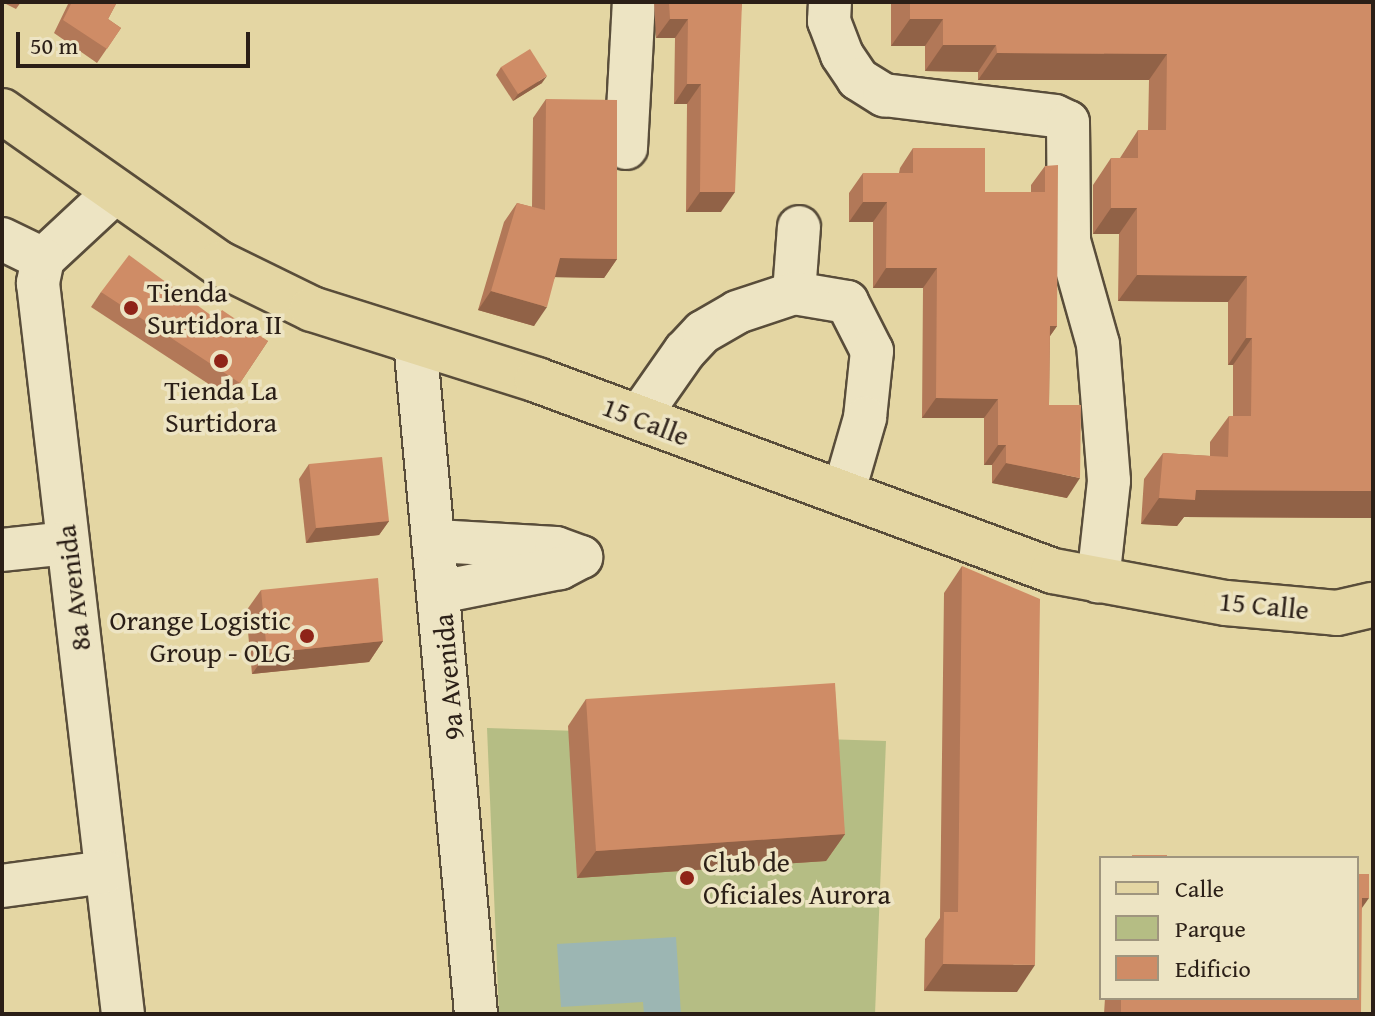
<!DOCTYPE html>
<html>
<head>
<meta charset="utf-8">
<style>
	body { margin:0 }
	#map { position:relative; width:1375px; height:1016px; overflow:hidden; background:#e4d6a3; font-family:"Gentium Book Plus",serif }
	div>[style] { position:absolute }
	.green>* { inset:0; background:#b5bd84 }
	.water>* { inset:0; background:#9cb6b3 }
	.roads { filter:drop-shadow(2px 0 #594d3a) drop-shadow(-2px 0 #594d3a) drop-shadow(0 2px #594d3a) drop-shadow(0 -2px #594d3a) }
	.minor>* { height:42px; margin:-21px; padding:0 21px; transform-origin:21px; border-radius:21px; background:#ede4c3 }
	.major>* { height:44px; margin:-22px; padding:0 22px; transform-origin:22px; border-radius:22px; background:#e4d6a3 }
	.wall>* { inset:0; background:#b27858 }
	.shaded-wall>* { inset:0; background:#916247 }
	.building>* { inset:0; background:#cf8c66 }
	.dots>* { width:22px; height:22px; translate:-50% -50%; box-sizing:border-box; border:4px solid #ede4c3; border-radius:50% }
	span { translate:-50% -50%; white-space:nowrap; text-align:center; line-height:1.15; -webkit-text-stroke:7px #ede4c3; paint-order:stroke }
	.poi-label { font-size:28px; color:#2b1f17 }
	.left { translate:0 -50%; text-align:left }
	.right { translate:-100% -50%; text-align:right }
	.street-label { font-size:28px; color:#2b1f17 }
	.frame { position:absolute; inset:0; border:4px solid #2b1f17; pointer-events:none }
	.legend { position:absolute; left:1099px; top:856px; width:260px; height:144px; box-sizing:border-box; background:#ede4c3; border:2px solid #9f957e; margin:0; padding:10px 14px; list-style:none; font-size:24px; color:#2b1f17 }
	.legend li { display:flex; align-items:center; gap:16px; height:40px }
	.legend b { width:40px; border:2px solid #9f957e }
	.scale { position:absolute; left:16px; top:32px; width:234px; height:36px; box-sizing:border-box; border:4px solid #2b1f17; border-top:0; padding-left:10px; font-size:24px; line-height:28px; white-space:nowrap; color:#2b1f17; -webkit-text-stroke:6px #ede4c3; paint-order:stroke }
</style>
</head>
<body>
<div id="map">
	<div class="green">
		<div style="clip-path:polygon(487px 728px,886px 741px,875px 1014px,499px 1014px)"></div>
	</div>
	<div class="water">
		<div style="clip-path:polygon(676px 937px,681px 1014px,644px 1014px,643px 1002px,561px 1007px,557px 944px)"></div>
	</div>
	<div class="roads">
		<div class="minor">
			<div style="left:830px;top:2px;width:19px;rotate:93deg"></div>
			<div style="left:829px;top:21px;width:36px;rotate:69deg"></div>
			<div style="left:842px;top:55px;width:29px;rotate:56deg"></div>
			<div style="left:858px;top:79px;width:31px;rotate:32deg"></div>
			<div style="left:884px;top:95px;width:172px;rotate:7deg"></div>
			<div style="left:1055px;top:116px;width:14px;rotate:25deg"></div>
			<div style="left:1068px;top:122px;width:119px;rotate:89.5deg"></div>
			<div style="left:1069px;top:241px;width:107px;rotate:74.3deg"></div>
			<div style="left:1098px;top:344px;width:137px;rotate:85.4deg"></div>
			<div style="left:1109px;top:481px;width:101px;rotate:96.3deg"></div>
			<div style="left:626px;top:148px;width:146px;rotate:-86.9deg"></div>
			<div style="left:114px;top:193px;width:97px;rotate:137.1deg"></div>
			<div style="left:43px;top:259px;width:25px;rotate:102deg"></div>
			<div style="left:38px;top:283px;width:736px;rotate:83.37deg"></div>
			<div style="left:2px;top:239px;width:46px;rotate:26deg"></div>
			<div style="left:794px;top:293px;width:66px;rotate:-85.7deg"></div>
			<div style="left:415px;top:341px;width:676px;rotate:84.82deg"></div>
			<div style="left:638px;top:418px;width:82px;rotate:-55deg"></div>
			<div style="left:685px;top:351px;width:26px;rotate:-47deg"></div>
			<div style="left:703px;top:332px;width:39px;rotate:-30deg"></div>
			<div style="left:737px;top:312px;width:60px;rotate:-18.4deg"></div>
			<div style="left:794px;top:293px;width:54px;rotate:9.6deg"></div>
			<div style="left:847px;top:302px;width:55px;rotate:63deg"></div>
			<div style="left:872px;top:351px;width:67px;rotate:96deg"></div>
			<div style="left:865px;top:418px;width:79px;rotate:106.1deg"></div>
			<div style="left:436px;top:541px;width:120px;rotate:3.3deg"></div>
			<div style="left:556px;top:548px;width:27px;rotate:20deg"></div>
			<div style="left:581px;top:557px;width:24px;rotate:152deg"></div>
			<div style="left:560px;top:568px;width:122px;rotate:168.7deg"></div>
			<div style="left:2px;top:550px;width:66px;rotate:-6.1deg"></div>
			<div style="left:2px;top:886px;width:104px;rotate:-7.7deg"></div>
		</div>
		<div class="major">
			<div style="left:2px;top:111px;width:266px;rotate:35.1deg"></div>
			<div style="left:220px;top:264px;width:102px;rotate:26.1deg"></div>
			<div style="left:312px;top:309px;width:236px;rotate:17.5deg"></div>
			<div style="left:537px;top:380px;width:550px;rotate:20.31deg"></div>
			<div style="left:1053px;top:571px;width:176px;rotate:10.5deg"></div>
			<div style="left:1226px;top:603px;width:111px;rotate:5.1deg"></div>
			<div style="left:1337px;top:613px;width:37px;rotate:-13deg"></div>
		</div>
	</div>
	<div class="wall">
		<div style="clip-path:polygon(2px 2px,21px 2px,16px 9px)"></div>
		<div style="clip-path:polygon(69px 2px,117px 2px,108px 19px,121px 28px,97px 63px,54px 33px)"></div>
		<div style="clip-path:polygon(654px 2px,742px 2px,721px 212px,686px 212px,687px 104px,674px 104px,675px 38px,656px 38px)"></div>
		<div style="clip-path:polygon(891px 2px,1373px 2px,1373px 518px,1184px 517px,1177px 526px,1141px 524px,1144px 479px,1163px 453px,1210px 456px,1210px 442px,1229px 416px,1233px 416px,1233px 365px,1228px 365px,1228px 302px,1118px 301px,1119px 234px,1093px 234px,1093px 185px,1111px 158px,1120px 158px,1138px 130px,1148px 130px,1149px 80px,978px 80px,978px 72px,925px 71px,925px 46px,891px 46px)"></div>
		<div style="clip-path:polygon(501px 67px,542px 83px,513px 101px,496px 75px)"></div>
		<div style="clip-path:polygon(546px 99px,617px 259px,604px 278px,555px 277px,534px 326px,478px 310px,504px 222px,517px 203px,532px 207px,533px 118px)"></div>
		<div style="clip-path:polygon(913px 148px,985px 192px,1031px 192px,1031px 185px,1045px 166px,1057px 326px,1050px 336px,1049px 405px,1067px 498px,992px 483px,992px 465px,984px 465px,984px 418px,922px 418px,923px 288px,873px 288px,873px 222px,849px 222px,849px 193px,863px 173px,899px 173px,900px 168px)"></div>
		<div style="clip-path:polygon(101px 292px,216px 319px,268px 341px,230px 398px,91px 307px)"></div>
		<div style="clip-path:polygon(309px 464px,389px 521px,379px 535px,306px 543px,299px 479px)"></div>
		<div style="clip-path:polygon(962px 566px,1017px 992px,924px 991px,925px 939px,940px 918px,944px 593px)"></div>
		<div style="clip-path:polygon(261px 590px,383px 641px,369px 662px,252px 674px,246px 611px)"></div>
		<div style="clip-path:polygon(586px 699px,845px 834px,826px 861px,577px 878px,568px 726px)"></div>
		<div style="clip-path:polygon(1361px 909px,1361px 1014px,1104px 1014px,1105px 998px,1357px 998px)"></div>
	</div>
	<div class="shaded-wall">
		<div style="clip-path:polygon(670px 19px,688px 19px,675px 38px,656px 38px)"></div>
		<div style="clip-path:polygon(910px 19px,943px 19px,925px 46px,891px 46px)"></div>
		<div style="clip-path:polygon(943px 45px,996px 45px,978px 72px,925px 71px)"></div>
		<div style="clip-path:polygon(997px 53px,1167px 54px,1149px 80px,978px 80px)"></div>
		<div style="clip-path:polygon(547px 76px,542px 83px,513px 101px,518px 94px)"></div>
		<div style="clip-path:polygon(687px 84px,701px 84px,687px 104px,674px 104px)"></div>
		<div style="clip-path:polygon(700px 192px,735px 192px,721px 212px,686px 212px)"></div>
		<div style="clip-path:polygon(863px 202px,887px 202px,873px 222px,849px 222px)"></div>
		<div style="clip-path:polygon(1111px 208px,1137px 208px,1119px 234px,1093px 234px)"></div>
		<div style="clip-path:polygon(560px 258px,617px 259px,604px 278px,547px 277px)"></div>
		<div style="clip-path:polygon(886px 268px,937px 268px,923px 288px,873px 288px)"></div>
		<div style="clip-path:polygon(1137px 275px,1247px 276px,1228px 302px,1118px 301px)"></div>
		<div style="clip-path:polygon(491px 291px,547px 307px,534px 326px,478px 310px)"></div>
		<div style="clip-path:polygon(1050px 326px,1057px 326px,1043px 346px)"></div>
		<div style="clip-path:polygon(1246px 338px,1252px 338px,1233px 365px,1228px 365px)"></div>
		<div style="clip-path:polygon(936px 398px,998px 399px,984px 418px,922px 418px)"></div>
		<div style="clip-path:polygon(998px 445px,1006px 445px,992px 465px,984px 465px)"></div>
		<div style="clip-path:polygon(1006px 463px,1080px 478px,1067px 498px,992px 483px)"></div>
		<div style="clip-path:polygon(1196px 490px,1373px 491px,1373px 518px,1184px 517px,1177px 526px,1141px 524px,1159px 498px)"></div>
		<div style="clip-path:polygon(389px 521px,379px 535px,306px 543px,316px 528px)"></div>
		<div style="clip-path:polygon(383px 641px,369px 662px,252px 674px,267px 653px)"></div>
		<div style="clip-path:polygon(845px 834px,826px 861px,577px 878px,596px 851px)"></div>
		<div style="clip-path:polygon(1362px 898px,1369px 898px,1357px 915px)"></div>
		<div style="clip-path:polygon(943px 964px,1035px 965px,1017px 992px,924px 991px)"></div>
	</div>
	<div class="building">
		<div style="clip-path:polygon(72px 2px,117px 2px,108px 19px,121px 28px,107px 49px,63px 20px)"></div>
		<div style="clip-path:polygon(669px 2px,742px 2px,735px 192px,700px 192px,701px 84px,687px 84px,688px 19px,670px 19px)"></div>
		<div style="clip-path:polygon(910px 2px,1373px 2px,1373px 491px,1196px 490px,1195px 500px,1159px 498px,1163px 453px,1228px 457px,1229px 416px,1251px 416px,1252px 338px,1246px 338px,1247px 276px,1137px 275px,1137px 208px,1111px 208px,1111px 158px,1138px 158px,1138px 130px,1166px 130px,1167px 54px,997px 53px,996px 45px,943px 45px,943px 19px,910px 19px)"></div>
		<div style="clip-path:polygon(530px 49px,547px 76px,518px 94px,501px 67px)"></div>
		<div style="clip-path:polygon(546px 99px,617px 100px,617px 259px,560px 258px,547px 307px,491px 291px,517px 203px,545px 210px)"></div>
		<div style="clip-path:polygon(913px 148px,985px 148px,985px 192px,1045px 192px,1045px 166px,1058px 165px,1057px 326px,1050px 326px,1049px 405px,1081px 405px,1080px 478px,1006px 463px,1006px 445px,998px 445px,998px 399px,936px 398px,937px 268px,886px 268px,887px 202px,863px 202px,863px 173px,913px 173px)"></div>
		<div style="clip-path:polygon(129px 255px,216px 319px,222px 310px,268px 341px,240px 383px,101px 292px)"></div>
		<div style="clip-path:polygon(382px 457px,389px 521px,316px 528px,309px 464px)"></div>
		<div style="clip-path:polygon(962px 566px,1040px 599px,1035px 965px,943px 964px,944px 912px,958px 912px)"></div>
		<div style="clip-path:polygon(378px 578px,383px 641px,267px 653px,261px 590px)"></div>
		<div style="clip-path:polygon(835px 683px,845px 834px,596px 851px,586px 699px)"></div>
		<div style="clip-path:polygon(1132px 855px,1167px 855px,1167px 858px,1132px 858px)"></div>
		<div style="clip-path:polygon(1357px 874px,1369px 874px,1369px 898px,1362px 898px,1361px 1014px,1121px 1014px,1121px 998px,1357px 998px)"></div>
	</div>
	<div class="dots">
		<div style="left:131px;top:308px;background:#8f2418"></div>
		<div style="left:221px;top:361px;background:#8f2418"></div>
		<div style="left:307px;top:636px;background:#8f2418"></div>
		<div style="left:687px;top:878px;background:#8f2418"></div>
	</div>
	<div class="poi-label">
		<span class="left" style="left:147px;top:308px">Tienda<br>Surtidora II</span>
		<span style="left:221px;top:406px">Tienda La<br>Surtidora</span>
		<span class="right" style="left:291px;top:636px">Orange Logistic<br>Group - OLG</span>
		<span class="left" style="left:703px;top:878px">Club de<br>Oficiales Aurora</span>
	</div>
	<div class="street-label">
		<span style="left:646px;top:421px;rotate:21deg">15 Calle</span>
		<span style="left:73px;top:588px;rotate:-97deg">8a Avenida</span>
		<span style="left:1264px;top:605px;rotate:6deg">15 Calle</span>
		<span style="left:448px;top:677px;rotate:-95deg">9a Avenida</span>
	</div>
	<div class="frame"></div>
	<ul class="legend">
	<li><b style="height:10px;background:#e4d6a3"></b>Calle</li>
	<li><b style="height:22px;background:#b5bd84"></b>Parque</li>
	<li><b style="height:22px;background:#cf8c66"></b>Edificio</li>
	</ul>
	<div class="scale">50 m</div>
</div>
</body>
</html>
